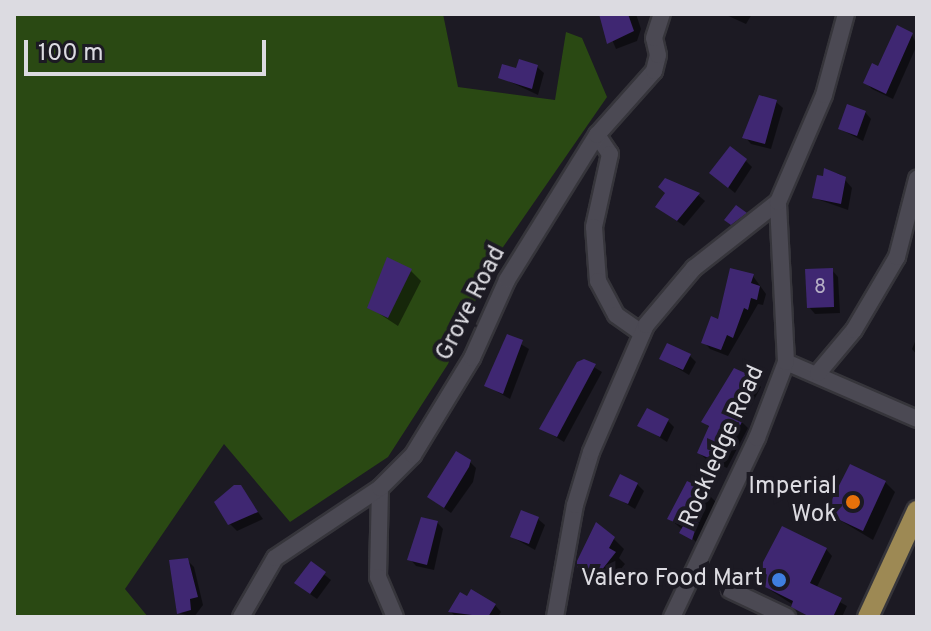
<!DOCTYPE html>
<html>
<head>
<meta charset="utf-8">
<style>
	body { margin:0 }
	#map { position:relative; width:931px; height:631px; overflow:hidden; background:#1c1a23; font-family:Overpass,sans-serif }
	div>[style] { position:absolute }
	.green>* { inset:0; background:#2a4913 }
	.shadow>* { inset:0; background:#0007 }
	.building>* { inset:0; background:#3f2772 }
	.roads { filter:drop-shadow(2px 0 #36353b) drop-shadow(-2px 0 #36353b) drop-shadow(0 2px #36353b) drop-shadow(0 -2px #36353b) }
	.street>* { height:16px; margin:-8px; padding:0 8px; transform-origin:8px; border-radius:8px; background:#4b4953 }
	.primary>* { height:20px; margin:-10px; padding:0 10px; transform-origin:10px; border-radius:10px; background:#9d8954 }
	.dots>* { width:22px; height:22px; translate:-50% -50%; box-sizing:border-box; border:4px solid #1c1a23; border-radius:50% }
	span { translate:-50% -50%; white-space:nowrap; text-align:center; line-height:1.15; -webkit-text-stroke:8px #1c1a23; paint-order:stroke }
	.number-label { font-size:20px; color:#b5aec5 }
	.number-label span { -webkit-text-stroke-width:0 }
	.street-label { font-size:24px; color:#dcdbe1 }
	.poi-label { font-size:24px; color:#dcdbe1 }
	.right { translate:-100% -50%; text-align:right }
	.frame { position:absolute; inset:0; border:16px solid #dcdbe1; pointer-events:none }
	.scale { position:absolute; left:24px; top:40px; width:242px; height:36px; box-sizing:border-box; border:4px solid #dcdbe1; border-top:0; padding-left:10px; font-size:24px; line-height:28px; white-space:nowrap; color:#dcdbe1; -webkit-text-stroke:6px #1c1a23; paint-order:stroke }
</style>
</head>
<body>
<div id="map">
	<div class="green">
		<div style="clip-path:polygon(14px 14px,443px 14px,458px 87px,555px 100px,566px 32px,582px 38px,607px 97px,492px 263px,448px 364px,388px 457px,290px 522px,224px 444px,125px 589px,148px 617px,14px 617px)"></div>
	</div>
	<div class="shadow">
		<div style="clip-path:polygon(601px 14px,636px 14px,641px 29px,637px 41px,616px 49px)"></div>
		<div style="clip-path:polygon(724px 14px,752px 14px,746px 24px)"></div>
		<div style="clip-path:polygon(912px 35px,917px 45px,893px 99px,872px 89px,865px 82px)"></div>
		<div style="clip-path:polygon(537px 67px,544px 73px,538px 95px,500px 77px)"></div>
		<div style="clip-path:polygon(776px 102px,783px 108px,771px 149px,751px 144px,745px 137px)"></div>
		<div style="clip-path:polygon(865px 112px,871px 119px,863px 141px,840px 129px)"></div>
		<div style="clip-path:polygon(746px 161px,752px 167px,735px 193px,718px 179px)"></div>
		<div style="clip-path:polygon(826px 171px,840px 174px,852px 188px,848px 210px,814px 198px)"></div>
		<div style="clip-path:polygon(667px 194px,698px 195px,705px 201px,684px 226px,657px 207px)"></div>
		<div style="clip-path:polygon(745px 214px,751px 220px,738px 230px,727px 220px)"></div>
		<div style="clip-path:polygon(832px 270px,838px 277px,840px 313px,815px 314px,809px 307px)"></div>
		<div style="clip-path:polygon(411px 271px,421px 281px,398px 326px,369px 307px)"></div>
		<div style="clip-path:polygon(753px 276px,766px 294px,763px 305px,758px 304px,728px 356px,710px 349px,704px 342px)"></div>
		<div style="clip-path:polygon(509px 337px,529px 349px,510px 399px,487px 386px)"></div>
		<div style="clip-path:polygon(917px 337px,917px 355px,912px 349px)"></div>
		<div style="clip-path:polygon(689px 355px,696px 362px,689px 375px,662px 359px)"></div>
		<div style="clip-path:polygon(584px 361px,602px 372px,564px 442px,541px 428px)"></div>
		<div style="clip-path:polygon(755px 380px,761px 387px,742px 422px,748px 428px,727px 468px,706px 459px,699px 453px,710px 428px,704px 422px)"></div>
		<div style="clip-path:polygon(668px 421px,674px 427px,667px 442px,640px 425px)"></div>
		<div style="clip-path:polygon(469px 461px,476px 468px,473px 482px,451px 513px,429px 497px)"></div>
		<div style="clip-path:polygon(885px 482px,895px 492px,873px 540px,828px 513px)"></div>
		<div style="clip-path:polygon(637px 484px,644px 491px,635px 509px,612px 495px)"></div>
		<div style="clip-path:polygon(240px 487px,263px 519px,237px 531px,230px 524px)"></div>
		<div style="clip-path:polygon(707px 493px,717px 503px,703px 548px,669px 518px)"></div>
		<div style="clip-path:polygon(538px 519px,545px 525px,535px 550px,512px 537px)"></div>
		<div style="clip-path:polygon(437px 522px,443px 529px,434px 570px,416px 566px,410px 559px)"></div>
		<div style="clip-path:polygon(613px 538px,624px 549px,619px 558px,625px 564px,608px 585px,580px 566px)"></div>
		<div style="clip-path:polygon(826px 549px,832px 556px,816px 589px,847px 606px,842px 617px,812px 617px,756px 581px)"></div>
		<div style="clip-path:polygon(187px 560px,194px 567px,203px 605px,194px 617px,179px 613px)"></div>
		<div style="clip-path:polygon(311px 564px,331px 580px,317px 599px,303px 589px)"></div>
		<div style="clip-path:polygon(495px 605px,501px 612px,498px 617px,456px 617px,451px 612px)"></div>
	</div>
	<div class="building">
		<div style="clip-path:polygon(599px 14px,628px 14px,634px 31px,607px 44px)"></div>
		<div style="clip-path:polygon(897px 25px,913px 33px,886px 94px,863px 83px,872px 63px,878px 66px)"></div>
		<div style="clip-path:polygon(519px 59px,538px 65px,532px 89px,498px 78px,502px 64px,516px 68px)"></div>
		<div style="clip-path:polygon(759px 95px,777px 100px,765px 144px,742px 138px)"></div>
		<div style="clip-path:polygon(847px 104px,866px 111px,857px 136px,838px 129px)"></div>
		<div style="clip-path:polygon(730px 146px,747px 159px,728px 188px,709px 173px)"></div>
		<div style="clip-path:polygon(824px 168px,846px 177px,841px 204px,812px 198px,817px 175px,823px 176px)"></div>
		<div style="clip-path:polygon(665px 178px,700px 193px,677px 221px,655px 207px,665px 193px,658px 187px)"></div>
		<div style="clip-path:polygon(736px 205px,747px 213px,731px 225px,724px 220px)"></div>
		<div style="clip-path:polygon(387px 257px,412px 269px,388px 318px,367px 308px)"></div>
		<div style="clip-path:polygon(730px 268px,754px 274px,751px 283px,760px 286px,757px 300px,751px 298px,748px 310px,744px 308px,733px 338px,727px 335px,721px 350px,701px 343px,711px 316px,718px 319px)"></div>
		<div style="clip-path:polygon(833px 268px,834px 307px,807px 308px,805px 269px)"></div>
		<div style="clip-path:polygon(507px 334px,523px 340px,503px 394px,484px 386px)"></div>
		<div style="clip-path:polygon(667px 343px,691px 354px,683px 370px,659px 359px)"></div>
		<div style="clip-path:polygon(584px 359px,596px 364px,557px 437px,539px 429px,577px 362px)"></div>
		<div style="clip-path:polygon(734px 368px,756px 378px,736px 416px,743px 420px,720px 463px,697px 453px,709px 426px,701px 422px)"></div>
		<div style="clip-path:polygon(647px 408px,669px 419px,660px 437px,637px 426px)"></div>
		<div style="clip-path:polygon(456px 451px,471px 460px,469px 467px,444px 508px,427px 497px)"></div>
		<div style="clip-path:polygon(850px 464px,886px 481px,863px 531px,825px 513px)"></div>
		<div style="clip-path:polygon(620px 474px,638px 483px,628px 504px,609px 496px)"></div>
		<div style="clip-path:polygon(687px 481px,708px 491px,692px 540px,679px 533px,683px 526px,667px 519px)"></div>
		<div style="clip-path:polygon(234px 485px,241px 485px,258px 512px,228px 525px,214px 502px)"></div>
		<div style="clip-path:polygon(521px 510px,539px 517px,529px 544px,510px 537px)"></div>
		<div style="clip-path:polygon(421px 517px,438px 521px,427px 565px,407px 560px)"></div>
		<div style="clip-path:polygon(596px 522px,615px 537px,609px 548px,616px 552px,597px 576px,577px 567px,577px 561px)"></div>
		<div style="clip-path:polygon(782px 526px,827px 548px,810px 583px,842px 598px,833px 617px,810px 617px,791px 607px,793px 601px,753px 581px)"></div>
		<div style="clip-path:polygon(188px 558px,198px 597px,190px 599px,191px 610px,177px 614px,169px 560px)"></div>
		<div style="clip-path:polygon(311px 561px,326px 572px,310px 594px,294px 583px)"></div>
		<div style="clip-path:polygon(471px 589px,496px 604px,488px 617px,448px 612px,460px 592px,467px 596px)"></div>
	</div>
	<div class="roads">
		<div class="street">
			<div style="left:597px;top:135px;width:23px;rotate:56deg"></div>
			<div style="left:610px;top:154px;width:75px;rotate:102.4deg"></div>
			<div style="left:594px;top:227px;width:54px;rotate:85.8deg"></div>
			<div style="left:598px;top:281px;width:38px;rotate:62deg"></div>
			<div style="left:616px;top:315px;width:32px;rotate:35deg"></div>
			<div style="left:786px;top:362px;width:143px;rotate:23.5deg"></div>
			<div style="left:818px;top:373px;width:56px;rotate:-50.1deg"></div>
			<div style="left:854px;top:330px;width:85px;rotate:-59.5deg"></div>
			<div style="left:897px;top:257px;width:81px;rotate:-75.6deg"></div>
			<div style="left:380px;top:488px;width:89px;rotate:91.3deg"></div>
			<div style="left:378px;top:577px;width:43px;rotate:67deg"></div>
			<div style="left:730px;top:590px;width:63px;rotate:25.3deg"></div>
			<div style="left:241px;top:617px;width:68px;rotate:-60deg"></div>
			<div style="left:275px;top:558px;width:126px;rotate:-33.7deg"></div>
			<div style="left:380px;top:488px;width:47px;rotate:-45deg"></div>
			<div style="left:413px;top:455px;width:114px;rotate:-58.7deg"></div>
			<div style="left:472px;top:358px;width:85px;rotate:-65.8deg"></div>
			<div style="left:507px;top:280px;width:171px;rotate:-58.2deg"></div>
			<div style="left:597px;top:135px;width:86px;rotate:-48.3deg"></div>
			<div style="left:654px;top:71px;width:16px;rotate:-76deg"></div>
			<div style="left:658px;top:55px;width:17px;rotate:-103deg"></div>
			<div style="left:654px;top:38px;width:25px;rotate:-72deg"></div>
			<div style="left:555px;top:617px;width:114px;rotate:-79.9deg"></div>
			<div style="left:575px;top:505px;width:55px;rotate:-73.2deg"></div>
			<div style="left:591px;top:452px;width:138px;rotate:-66.6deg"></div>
			<div style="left:646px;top:325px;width:75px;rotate:-49.9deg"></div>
			<div style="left:694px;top:268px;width:107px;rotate:-38.2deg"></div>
			<div style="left:672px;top:617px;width:198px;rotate:-64.6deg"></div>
			<div style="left:757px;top:438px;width:81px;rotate:-69.1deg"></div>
			<div style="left:786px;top:362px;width:160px;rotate:-92.9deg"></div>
			<div style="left:778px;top:202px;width:116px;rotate:-66.7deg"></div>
			<div style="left:824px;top:95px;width:84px;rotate:-74.8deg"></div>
		</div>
		<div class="primary">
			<div style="left:868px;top:617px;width:117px;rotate:-65.2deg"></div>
		</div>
	</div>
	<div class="dots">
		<div style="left:853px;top:502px;background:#e8710a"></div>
		<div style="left:779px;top:580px;background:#3f7fe0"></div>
	</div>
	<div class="number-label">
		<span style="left:820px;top:288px">8</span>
	</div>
	<div class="street-label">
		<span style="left:472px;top:304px;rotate:-63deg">Grove Road</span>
		<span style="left:723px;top:447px;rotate:-66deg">Rockledge Road</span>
	</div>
	<div class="poi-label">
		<span class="right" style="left:837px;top:502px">Imperial<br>Wok</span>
		<span class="right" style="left:763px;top:580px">Valero Food Mart</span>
	</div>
	<div class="frame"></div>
	<div class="scale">100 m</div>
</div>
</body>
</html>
